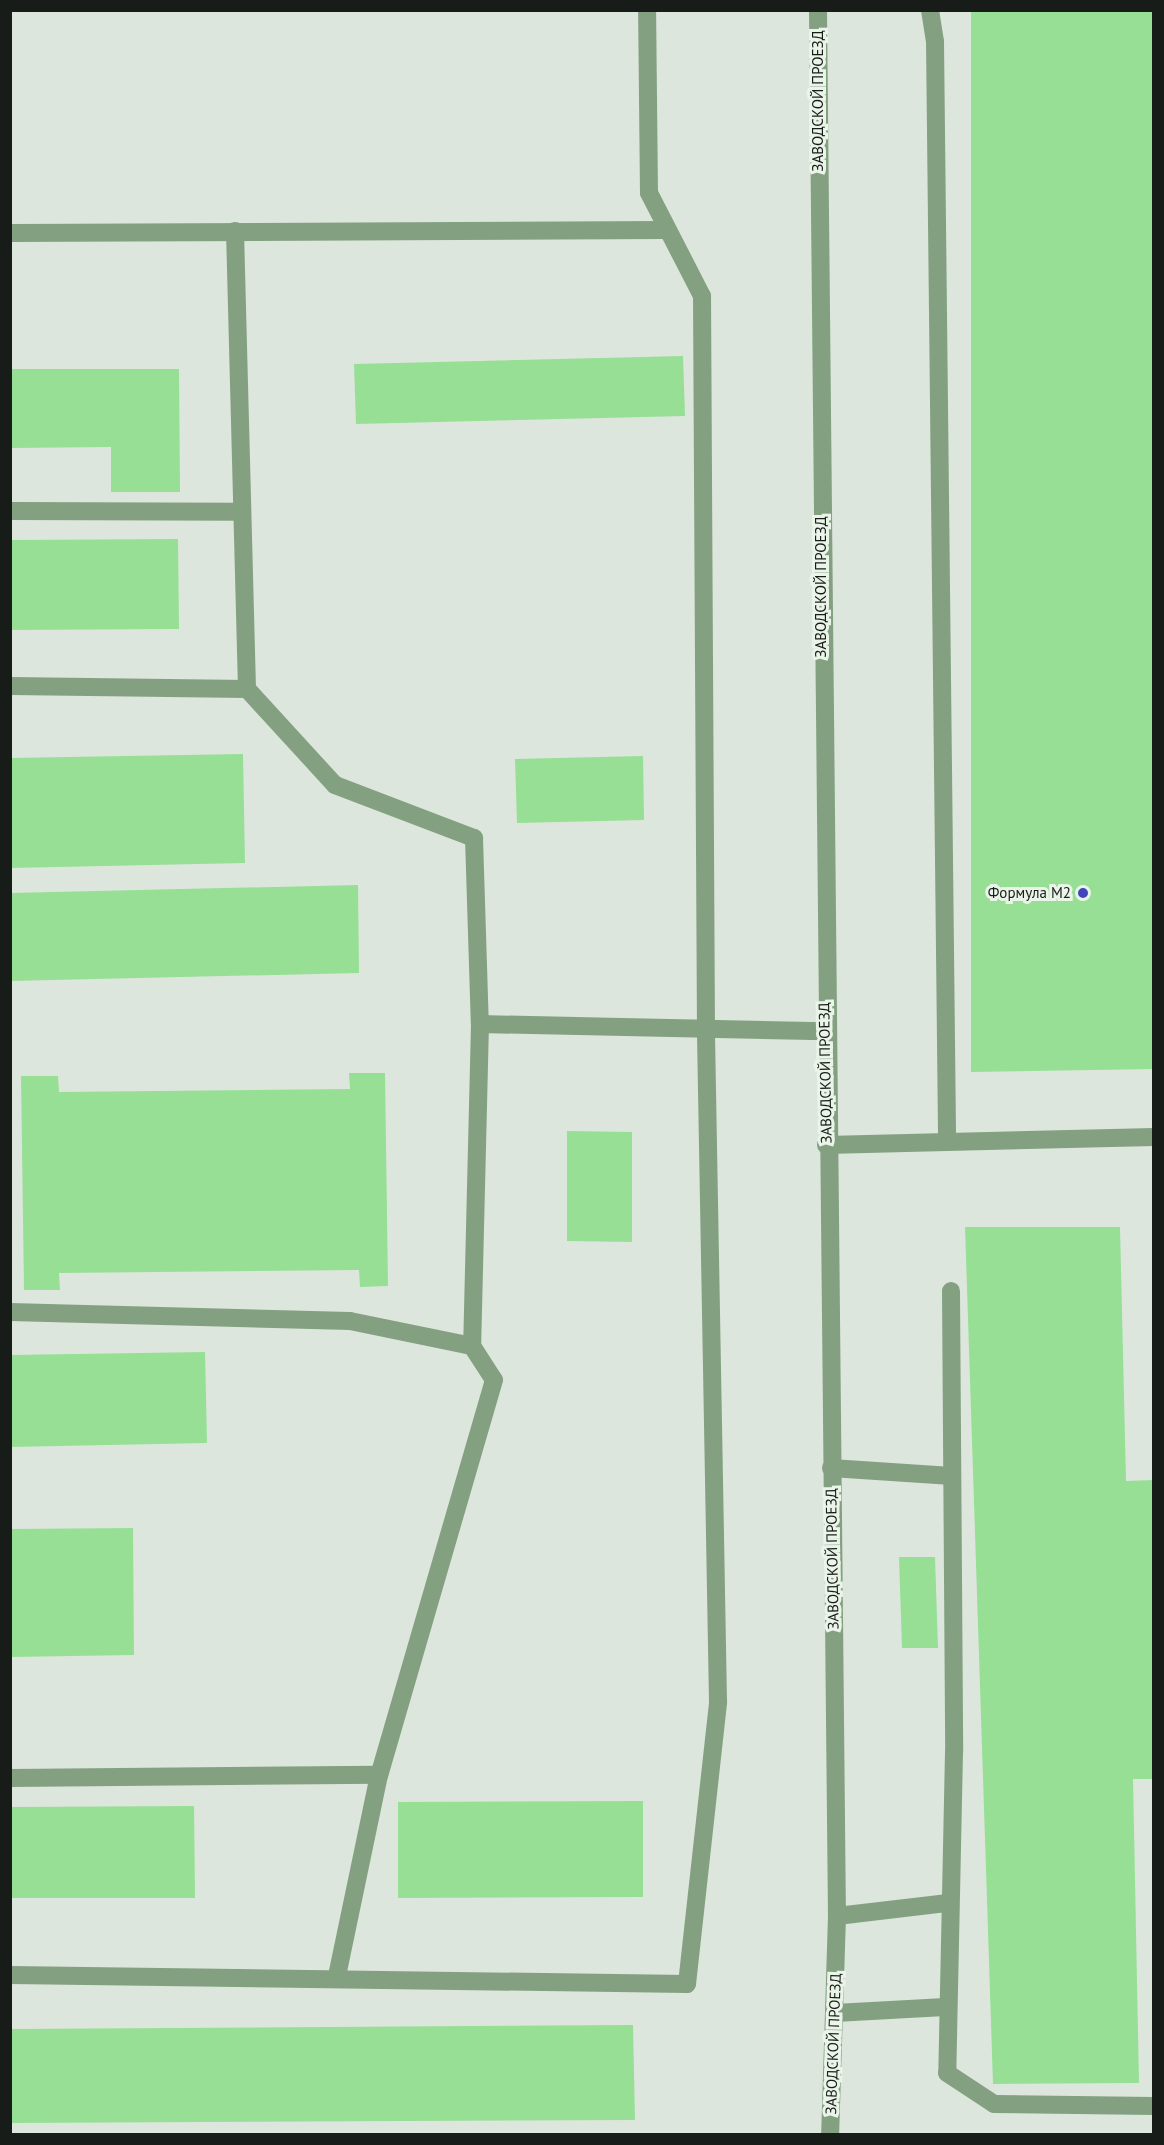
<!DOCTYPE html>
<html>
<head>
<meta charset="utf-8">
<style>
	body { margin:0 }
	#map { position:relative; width:1164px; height:2145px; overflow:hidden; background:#dde6dc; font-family:"PT Sans",sans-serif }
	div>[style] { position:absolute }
	.building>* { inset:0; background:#97df95 }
	.minor>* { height:18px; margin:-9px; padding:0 9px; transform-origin:9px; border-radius:9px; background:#83a181 }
	.dots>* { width:16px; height:16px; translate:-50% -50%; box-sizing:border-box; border:3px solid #eaf4e9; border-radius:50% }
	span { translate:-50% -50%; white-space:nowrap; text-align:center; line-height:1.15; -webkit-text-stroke:6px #eaf4e9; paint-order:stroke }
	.street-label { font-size:15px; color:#181c18 }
	.poi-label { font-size:15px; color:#181c18 }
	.right { translate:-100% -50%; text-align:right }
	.frame { position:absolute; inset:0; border:12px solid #181c18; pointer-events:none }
</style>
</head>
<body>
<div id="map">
	<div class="building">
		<div style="clip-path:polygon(971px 10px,1154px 10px,1154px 1069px,971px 1072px)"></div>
		<div style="clip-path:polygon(683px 356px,685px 416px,356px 424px,354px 364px)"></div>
		<div style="clip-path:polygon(10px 369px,179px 369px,180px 492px,111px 492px,111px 447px,10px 448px)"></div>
		<div style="clip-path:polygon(178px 539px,179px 629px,10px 630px,10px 540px)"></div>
		<div style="clip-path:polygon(243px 754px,245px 863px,10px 868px,10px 758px)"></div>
		<div style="clip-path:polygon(643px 756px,644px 820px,517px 823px,515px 759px)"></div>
		<div style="clip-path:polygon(358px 885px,359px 973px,10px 981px,10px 893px)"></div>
		<div style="clip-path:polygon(349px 1073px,385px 1073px,388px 1286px,360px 1287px,359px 1270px,59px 1273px,60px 1290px,24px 1290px,21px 1076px,58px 1076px,59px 1092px,350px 1089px)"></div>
		<div style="clip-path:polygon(567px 1131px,632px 1132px,632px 1242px,567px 1241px)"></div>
		<div style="clip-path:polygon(965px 1227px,1120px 1227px,1126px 1481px,1154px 1480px,1154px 1779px,1133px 1779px,1139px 2083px,993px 2084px)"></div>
		<div style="clip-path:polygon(205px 1352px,207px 1443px,10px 1447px,10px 1355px)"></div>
		<div style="clip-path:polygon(133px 1528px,134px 1655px,10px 1657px,10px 1529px)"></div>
		<div style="clip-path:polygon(899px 1557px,935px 1557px,938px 1648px,902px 1648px)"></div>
		<div style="clip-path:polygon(643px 1801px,643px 1897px,398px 1898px,398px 1802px)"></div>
		<div style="clip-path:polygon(194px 1806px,195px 1898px,10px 1898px,10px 1807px)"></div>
		<div style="clip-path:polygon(633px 2025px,635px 2120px,10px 2123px,10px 2029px)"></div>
	</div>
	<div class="minor">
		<div style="left:818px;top:10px;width:1906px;rotate:89.43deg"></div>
		<div style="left:837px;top:1916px;width:218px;rotate:91.8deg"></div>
		<div style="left:930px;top:10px;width:31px;rotate:81deg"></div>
		<div style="left:935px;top:41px;width:1100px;rotate:89.37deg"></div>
		<div style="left:235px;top:231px;width:458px;rotate:88.5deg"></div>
		<div style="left:10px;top:233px;width:654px;rotate:-0.26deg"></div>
		<div style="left:10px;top:511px;width:231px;rotate:0.2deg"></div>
		<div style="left:10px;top:686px;width:237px;rotate:0.7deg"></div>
		<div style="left:247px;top:689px;width:130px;rotate:47.5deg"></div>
		<div style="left:335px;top:785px;width:149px;rotate:20.9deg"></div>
		<div style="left:474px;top:838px;width:186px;rotate:88.2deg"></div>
		<div style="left:480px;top:1024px;width:322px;rotate:91.4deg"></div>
		<div style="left:480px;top:1024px;width:345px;rotate:1.2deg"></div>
		<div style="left:826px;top:1145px;width:328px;rotate:-1.4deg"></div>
		<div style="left:951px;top:1291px;width:461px;rotate:89.6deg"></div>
		<div style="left:954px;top:1752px;width:321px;rotate:91.2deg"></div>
		<div style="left:947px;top:2073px;width:56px;rotate:33.4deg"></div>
		<div style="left:994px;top:2104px;width:160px;rotate:0.7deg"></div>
		<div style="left:10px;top:1312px;width:340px;rotate:1.5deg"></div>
		<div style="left:350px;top:1321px;width:125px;rotate:11.6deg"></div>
		<div style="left:472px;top:1346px;width:40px;rotate:57.1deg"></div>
		<div style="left:494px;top:1380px;width:411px;rotate:106.2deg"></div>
		<div style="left:379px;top:1775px;width:205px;rotate:101.8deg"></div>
		<div style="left:831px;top:1468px;width:121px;rotate:3.8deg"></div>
		<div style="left:10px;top:1778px;width:369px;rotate:-0.5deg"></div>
		<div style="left:837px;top:1916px;width:112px;rotate:-6.7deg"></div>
		<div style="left:10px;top:1975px;width:677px;rotate:0.76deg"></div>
		<div style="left:687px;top:1984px;width:284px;rotate:-83.7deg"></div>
		<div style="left:718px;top:1702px;width:670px;rotate:-91.03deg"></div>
		<div style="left:706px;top:1032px;width:736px;rotate:-90.31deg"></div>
		<div style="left:702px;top:296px;width:116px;rotate:-117.2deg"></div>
		<div style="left:649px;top:193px;width:183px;rotate:-90.6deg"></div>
		<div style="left:835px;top:2013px;width:110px;rotate:-3.1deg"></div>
	</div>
	<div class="dots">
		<div style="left:1083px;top:893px;background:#4146bb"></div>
	</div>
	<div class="street-label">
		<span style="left:818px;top:101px;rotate:-90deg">ЗАВОДСКОЙ ПРОЕЗД</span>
		<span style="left:821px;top:587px;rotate:-90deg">ЗАВОДСКОЙ ПРОЕЗД</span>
		<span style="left:825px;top:1073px;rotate:-91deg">ЗАВОДСКОЙ ПРОЕЗД</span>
		<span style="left:832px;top:1559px;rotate:-91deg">ЗАВОДСКОЙ ПРОЕЗД</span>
		<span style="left:833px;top:2044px;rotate:-88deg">ЗАВОДСКОЙ ПРОЕЗД</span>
	</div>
	<div class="poi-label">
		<span class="right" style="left:1071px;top:893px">Формула М2</span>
	</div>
	<div class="frame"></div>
</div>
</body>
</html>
